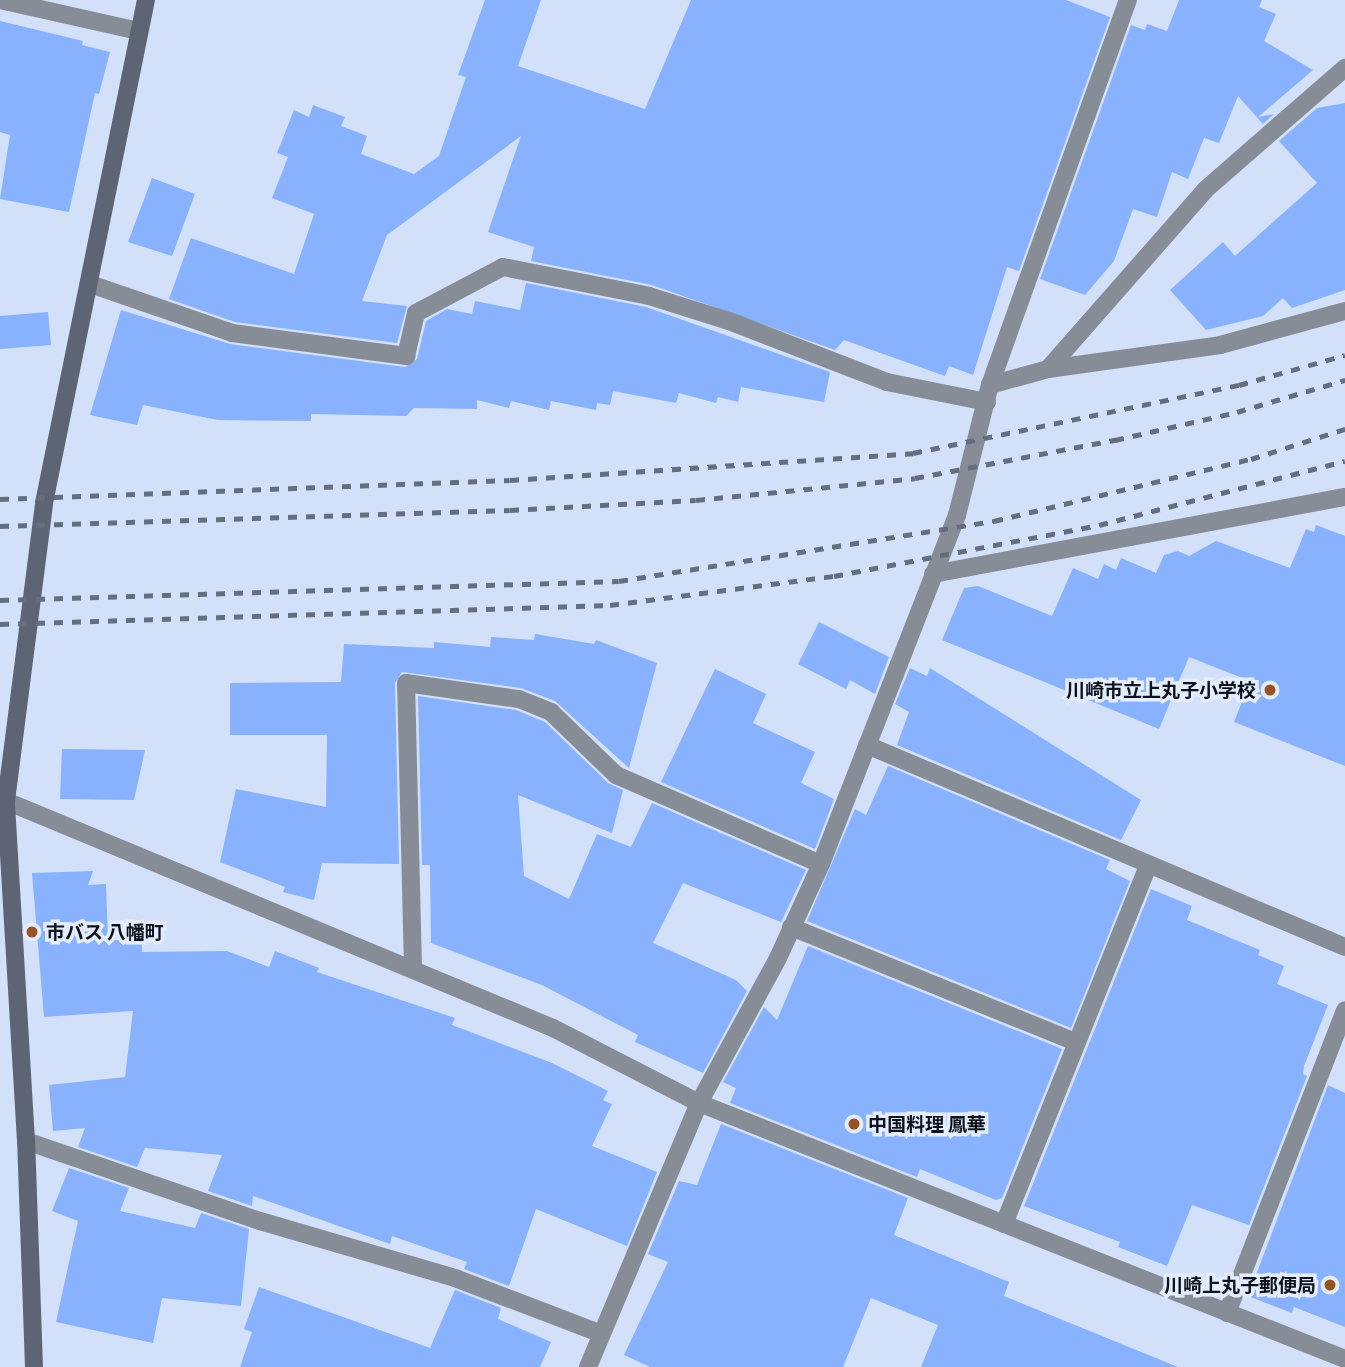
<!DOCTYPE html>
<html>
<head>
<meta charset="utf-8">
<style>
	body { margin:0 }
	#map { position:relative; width:1345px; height:1367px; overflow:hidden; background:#d2e0fa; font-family:Commissioner,"Noto Sans JP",sans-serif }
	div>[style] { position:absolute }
	.building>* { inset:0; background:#88b1fe }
	.street>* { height:18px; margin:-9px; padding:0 9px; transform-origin:9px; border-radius:9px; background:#878d97 }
	.secondary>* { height:18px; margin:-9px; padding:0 9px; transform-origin:9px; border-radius:9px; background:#5d6575 }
	.rail>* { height:5px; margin-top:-2.5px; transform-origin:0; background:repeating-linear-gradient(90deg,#656e7e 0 9px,transparent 0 18px) }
	.dots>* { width:19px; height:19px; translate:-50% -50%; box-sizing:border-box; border:4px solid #e4edfd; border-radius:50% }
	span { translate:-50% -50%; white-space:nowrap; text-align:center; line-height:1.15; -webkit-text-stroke:7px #e4edfd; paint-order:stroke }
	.poi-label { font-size:19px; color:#0e131b; font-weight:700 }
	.right { translate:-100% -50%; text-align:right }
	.left { translate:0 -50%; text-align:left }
</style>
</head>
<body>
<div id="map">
	<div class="building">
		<div style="clip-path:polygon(485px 0,541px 0,518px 66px,645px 109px,691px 0,1066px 0,1110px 17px,1019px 271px,1007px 267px,973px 375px,949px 366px,945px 376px,844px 340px,835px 350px,652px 285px,531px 261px,534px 247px,488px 232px,521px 136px,387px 235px,362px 301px,407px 306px,397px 343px,235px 322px,169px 299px,191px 238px,294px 274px,314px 214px,272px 198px,288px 157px,277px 153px,294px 110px,309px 117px,313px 105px,345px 117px,341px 126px,367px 136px,361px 154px,414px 174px,439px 156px,466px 77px,458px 75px)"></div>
		<div style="clip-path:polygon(1179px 0,1262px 0,1259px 7px,1276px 14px,1264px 41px,1313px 70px,1258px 117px,1274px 114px,1263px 124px,1238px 96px,1219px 143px,1204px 138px,1188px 179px,1172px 172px,1157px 217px,1133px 209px,1114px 261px,1085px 295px,1040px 279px,1131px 25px,1145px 30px,1147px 24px,1167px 31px)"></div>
		<div style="clip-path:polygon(0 21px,83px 41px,82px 45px,110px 52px,99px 94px,95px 93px,69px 212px,0 199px,10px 135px,0 132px)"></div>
		<div style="clip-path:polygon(1345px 103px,1345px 290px,1292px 308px,1283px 298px,1263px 316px,1206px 330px,1170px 290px,1223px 242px,1235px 256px,1317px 183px,1279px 141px,1317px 108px)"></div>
		<div style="clip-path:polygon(152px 178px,195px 194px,172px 256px,128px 242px)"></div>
		<div style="clip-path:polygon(526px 283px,646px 307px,830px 372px,824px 402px,741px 387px,738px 402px,718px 397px,716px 403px,679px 393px,676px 403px,613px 391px,610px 405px,597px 403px,596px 410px,551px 401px,549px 410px,511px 401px,509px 408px,477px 400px,477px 409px,414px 408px,406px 416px,311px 414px,311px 421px,218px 420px,143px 405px,137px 425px,90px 415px,121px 310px,230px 344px,405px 367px,417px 359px,426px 321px,447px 309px,472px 314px,475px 301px,520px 310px)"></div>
		<div style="clip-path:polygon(48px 312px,51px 345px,0 349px,0 316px)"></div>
		<div style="clip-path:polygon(1316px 525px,1345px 536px,1345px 766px,1234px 722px,1250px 681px,1189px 657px,1159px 729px,942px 640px,964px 588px,978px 586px,1052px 616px,1073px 568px,1098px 579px,1104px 564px,1116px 570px,1121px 558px,1156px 573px,1164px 555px,1178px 551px,1189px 556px,1216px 541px,1290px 568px,1306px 529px,1314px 532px)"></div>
		<div style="clip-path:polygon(819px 622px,889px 657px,875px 694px,850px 680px,846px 689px,798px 664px)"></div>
		<div style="clip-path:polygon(535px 634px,594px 644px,596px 640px,657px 663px,629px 768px,555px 701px,521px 688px,402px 672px,395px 683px,399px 864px,322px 863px,314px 900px,283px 892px,285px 887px,220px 862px,236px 789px,326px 807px,327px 735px,230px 735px,230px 683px,341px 682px,344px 644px,434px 648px,434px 642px,490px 647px,491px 637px,534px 640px)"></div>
		<div style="clip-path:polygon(910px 668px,927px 676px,930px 668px,1141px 800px,1121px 840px,897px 745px,909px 712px,895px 704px)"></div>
		<div style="clip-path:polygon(715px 669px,766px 694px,753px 723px,815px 752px,801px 783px,834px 799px,815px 849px,661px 782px)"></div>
		<div style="clip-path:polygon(418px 696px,516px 710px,545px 722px,608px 783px,623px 790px,612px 833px,518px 795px,524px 876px,569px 899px,597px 834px,631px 847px,652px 803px,806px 870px,781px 922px,683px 883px,653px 943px,736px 980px,747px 991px,703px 1073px,635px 1042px,638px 1035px,542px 985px,431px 943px,430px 865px,422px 865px)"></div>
		<div style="clip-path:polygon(62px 749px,145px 750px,134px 800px,60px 799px)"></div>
		<div style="clip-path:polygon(888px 766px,1110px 860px,1106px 869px,1130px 881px,1071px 1028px,807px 921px,855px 809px,866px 815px)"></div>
		<div style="clip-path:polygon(93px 871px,88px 885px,106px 884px,108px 940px,142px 940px,142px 952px,227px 951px,269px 967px,275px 951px,319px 968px,317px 972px,455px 1018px,452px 1025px,552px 1063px,608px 1091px,603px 1100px,612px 1104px,592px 1146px,657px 1172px,627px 1246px,536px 1209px,509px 1286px,464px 1269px,467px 1262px,392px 1236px,390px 1244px,253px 1196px,252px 1206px,208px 1191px,222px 1155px,145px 1148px,137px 1167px,78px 1147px,85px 1128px,53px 1131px,49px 1085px,125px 1077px,133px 1011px,44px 1017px,32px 873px)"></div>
		<div style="clip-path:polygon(1151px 889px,1192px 906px,1187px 920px,1260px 950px,1258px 955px,1284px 966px,1277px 984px,1328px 1005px,1304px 1066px,1303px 1074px,1307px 1076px,1249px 1225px,1192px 1205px,1167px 1266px,1118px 1247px,1120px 1242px,1024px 1206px)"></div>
		<div style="clip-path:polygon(808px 946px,1062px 1049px,1002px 1198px,996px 1200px,920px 1169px,917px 1177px,730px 1103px,736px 1088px,723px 1082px,764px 1007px,777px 1020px)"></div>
		<div style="clip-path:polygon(1328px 1085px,1345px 1093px,1345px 1327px,1294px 1307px,1292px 1313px,1248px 1296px)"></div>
		<div style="clip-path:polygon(721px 1124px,908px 1198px,894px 1235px,1009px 1282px,1004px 1296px,1178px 1367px,921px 1367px,938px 1325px,871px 1298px,843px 1367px,650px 1367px,624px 1355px,668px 1262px,648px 1254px,679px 1181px,697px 1185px)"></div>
		<div style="clip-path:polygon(69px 1168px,129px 1188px,120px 1211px,195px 1228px,201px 1213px,249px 1229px,241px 1306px,162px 1298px,153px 1343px,56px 1322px,78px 1221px,52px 1211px)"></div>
		<div style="clip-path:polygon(259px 1287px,430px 1348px,455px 1290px,501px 1308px,498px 1319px,551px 1342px,540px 1367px,240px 1367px,252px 1332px,244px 1329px)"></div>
	</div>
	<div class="street">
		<div style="left:0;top:0;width:142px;rotate:12.6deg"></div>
		<div style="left:90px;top:284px;width:150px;rotate:19deg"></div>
		<div style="left:232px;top:333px;width:176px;rotate:7.5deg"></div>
		<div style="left:406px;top:356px;width:44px;rotate:-76.9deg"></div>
		<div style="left:416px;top:313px;width:98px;rotate:-27.9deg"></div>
		<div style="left:503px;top:267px;width:149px;rotate:11.2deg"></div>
		<div style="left:649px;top:296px;width:84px;rotate:17.4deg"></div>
		<div style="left:729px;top:321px;width:169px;rotate:21.1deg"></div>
		<div style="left:887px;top:382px;width:102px;rotate:11.3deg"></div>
		<div style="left:1048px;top:369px;width:238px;rotate:-48.7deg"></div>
		<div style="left:1205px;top:190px;width:186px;rotate:-41.1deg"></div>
		<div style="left:990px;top:385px;width:60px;rotate:-15.4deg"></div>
		<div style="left:1048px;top:369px;width:174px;rotate:-7.9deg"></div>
		<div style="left:1220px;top:345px;width:130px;rotate:-15.2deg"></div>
		<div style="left:933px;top:574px;width:419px;rotate:-10.6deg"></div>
		<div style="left:867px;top:745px;width:519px;rotate:22.91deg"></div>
		<div style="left:6px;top:801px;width:592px;rotate:22.54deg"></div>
		<div style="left:553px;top:1028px;width:164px;rotate:27.2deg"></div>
		<div style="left:699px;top:1103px;width:695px;rotate:21.62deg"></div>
		<div style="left:791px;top:927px;width:307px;rotate:22deg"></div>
		<div style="left:413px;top:968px;width:285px;rotate:-91.4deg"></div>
		<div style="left:406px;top:683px;width:114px;rotate:8.1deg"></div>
		<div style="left:519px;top:699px;width:35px;rotate:22deg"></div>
		<div style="left:551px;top:712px;width:91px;rotate:44.1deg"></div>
		<div style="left:616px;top:775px;width:223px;rotate:23.5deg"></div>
		<div style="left:26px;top:1141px;width:247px;rotate:18.9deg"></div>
		<div style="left:260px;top:1221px;width:203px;rotate:16.3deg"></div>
		<div style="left:455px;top:1278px;width:154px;rotate:20.9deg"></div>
		<div style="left:1004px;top:1224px;width:386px;rotate:-68.1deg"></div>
		<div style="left:1227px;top:1313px;width:325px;rotate:-68.7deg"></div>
		<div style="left:588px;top:1367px;width:286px;rotate:-67.2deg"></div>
		<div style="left:699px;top:1103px;width:165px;rotate:-61.4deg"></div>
		<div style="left:778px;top:958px;width:103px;rotate:-65.4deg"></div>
		<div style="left:821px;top:864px;width:375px;rotate:-68.7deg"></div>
		<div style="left:957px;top:515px;width:134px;rotate:-75.8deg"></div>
		<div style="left:990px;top:385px;width:409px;rotate:-70.3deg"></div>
	</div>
	<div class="secondary">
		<div style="left:34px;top:1367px;width:226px;rotate:-92deg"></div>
		<div style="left:26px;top:1141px;width:341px;rotate:-93.4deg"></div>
		<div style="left:6px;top:801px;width:300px;rotate:-82.7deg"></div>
		<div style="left:44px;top:503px;width:513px;rotate:-78.54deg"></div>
	</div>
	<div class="rail">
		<div style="left:0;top:499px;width:510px;rotate:-2.13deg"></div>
		<div style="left:510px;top:480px;width:404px;rotate:-3.8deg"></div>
		<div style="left:913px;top:453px;width:333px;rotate:-11.8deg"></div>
		<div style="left:1239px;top:385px;width:110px;rotate:-15.8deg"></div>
		<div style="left:0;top:526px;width:510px;rotate:-1.8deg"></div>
		<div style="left:510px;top:510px;width:186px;rotate:-3.1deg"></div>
		<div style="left:696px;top:500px;width:220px;rotate:-5.7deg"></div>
		<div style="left:915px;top:478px;width:204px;rotate:-10.8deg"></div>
		<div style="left:1115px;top:440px;width:125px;rotate:-12.9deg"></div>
		<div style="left:1237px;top:412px;width:113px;rotate:-16.5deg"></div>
		<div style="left:0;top:600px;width:619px;rotate:-1.76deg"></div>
		<div style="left:619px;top:581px;width:380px;rotate:-9.1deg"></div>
		<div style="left:994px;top:521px;width:264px;rotate:-13.6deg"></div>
		<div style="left:1251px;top:459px;width:99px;rotate:-17.7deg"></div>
		<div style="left:0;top:624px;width:610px;rotate:-1.78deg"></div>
		<div style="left:610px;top:605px;width:226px;rotate:-7.4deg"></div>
		<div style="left:834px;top:576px;width:270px;rotate:-10.9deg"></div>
		<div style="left:1099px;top:525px;width:254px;rotate:-14.6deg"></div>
	</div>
	<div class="dots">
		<div style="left:1270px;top:690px;background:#965324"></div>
		<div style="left:32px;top:932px;background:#965324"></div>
		<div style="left:854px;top:1124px;background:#965324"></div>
		<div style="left:1330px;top:1285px;background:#965324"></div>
	</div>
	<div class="poi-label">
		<span class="right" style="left:1256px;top:690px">川崎市立上丸子小学校</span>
		<span class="left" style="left:46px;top:932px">市バス 八幡町</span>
		<span class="left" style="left:868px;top:1124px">中国料理 鳳華</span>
		<span class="right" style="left:1316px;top:1285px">川崎上丸子郵便局</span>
	</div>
</div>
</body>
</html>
